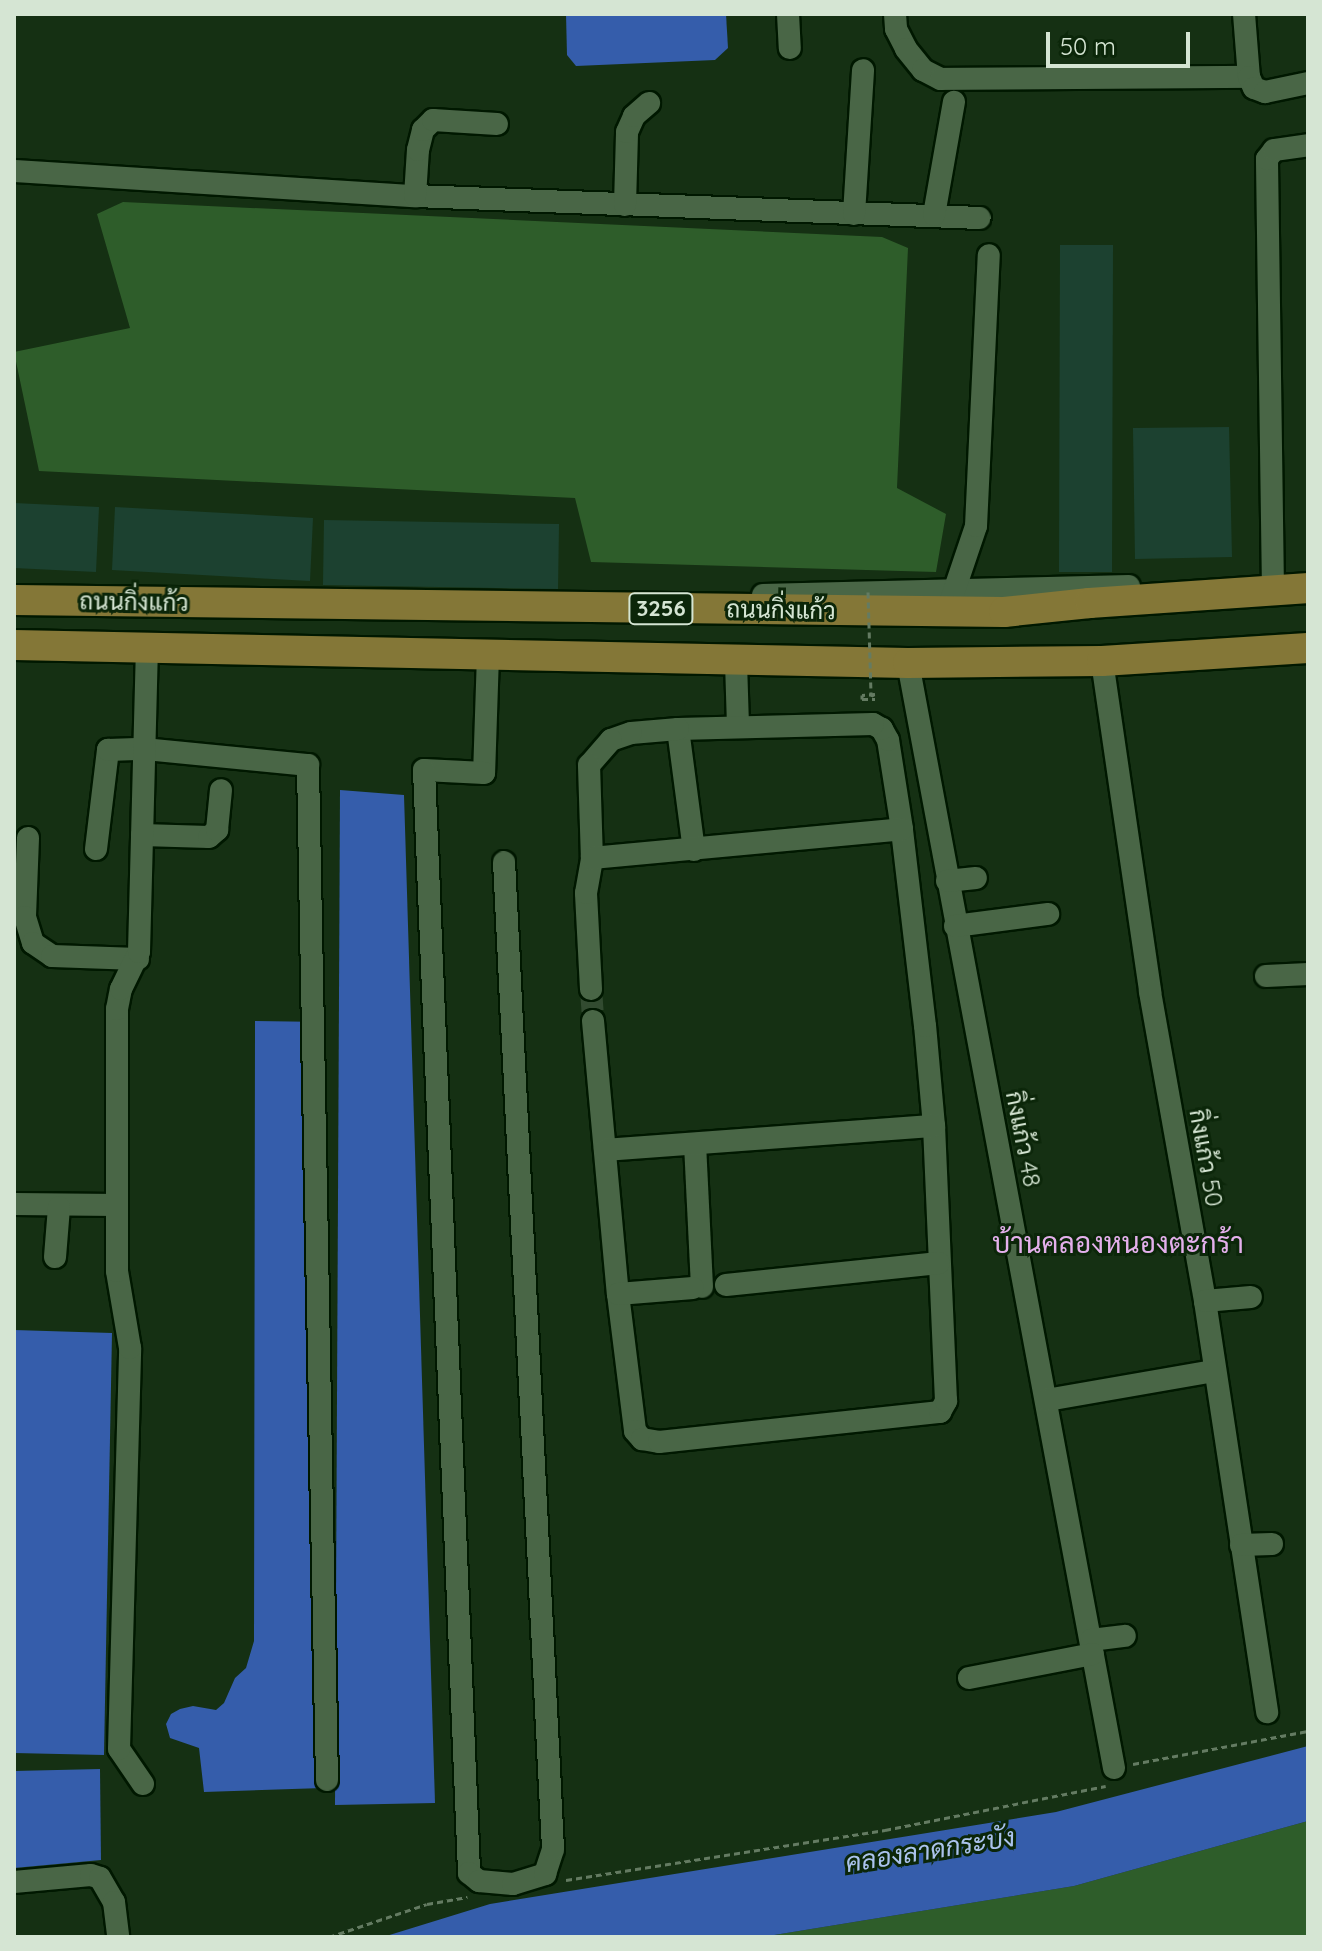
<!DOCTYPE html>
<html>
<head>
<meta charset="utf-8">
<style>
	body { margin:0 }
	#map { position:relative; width:1322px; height:1951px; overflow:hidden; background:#153013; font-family:Quicksand,Sarabun,sans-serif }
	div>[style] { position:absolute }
	.green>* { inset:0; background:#2e5d2a }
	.water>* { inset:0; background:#355dab }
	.building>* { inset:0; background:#1c4130 }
	.minor-tunnel>* { height:22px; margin-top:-11px; transform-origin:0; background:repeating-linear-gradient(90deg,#324b30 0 22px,transparent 0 33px) }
	.path>* { height:3px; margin-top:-1.5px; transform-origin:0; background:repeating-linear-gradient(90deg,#647b62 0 6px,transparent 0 10px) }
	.roads { filter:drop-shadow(2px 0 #001800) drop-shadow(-2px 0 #001800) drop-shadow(0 2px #001800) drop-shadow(0 -2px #001800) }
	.minor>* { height:22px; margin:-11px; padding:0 11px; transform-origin:11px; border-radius:11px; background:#496646 }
	.major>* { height:30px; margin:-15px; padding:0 15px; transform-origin:15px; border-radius:15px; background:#847737 }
	.path-bridge>* { height:3px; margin-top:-1.5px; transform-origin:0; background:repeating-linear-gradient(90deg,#647b62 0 6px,transparent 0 10px) }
	span { translate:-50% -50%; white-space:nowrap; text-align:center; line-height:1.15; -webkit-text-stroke:6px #0b2609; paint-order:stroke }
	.shield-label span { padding:2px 6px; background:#0b2609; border:2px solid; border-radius:6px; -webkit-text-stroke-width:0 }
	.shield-label { font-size:22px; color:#d5e5d3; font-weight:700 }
	.street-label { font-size:24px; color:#d5e5d3 }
	.water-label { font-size:26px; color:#abc3ed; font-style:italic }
	.quarter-label { font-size:28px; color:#e4b0ec }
	.frame { position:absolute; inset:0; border:16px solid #d5e5d3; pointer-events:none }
	.scale { position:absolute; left:1046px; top:32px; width:144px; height:36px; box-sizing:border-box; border:4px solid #d5e5d3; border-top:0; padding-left:10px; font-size:24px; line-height:28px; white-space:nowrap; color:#d5e5d3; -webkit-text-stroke:6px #0b2609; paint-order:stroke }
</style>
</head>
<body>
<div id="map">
	<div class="green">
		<div style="clip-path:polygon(123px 202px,882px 237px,908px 248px,897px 488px,946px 514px,936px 572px,591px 562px,575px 498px,39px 471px,14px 352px,130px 328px,97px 214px)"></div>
		<div style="clip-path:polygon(1308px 1821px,1308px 1937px,762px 1937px,1074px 1886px)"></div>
	</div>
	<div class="water">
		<div style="clip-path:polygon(566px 14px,726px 14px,728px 48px,715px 60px,576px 66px,567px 55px)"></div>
		<div style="clip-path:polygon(340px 790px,404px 795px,435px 1803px,335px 1805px)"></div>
		<div style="clip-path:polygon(255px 1021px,325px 1022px,323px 1788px,204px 1792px,199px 1748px,170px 1738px,166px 1724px,171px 1714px,180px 1709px,193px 1706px,216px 1710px,224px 1703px,235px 1678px,246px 1668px,254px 1641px)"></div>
		<div style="clip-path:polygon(14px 1330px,112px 1333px,104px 1755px,14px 1753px)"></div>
		<div style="clip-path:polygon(1308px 1746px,1308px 1821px,1074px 1886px,762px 1937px,383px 1937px,490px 1904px,1056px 1812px)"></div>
		<div style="clip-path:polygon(100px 1769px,101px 1860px,14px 1868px,14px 1771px)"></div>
	</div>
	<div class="building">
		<div style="clip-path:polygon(1060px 245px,1113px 245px,1112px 572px,1059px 572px)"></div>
		<div style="clip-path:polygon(1229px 427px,1232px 557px,1135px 559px,1133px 428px)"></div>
		<div style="clip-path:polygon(14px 503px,99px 507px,96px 572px,14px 568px)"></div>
		<div style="clip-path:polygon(115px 507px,313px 518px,310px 581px,112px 570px)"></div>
		<div style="clip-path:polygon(324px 520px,559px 524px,558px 589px,323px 585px)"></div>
	</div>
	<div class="minor-tunnel">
		<div style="left:591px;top:989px;width:32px;rotate:86deg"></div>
	</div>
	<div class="path">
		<div style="left:871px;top:696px;width:4px;rotate:-27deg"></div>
		<div style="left:875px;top:694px;width:13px;rotate:176deg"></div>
		<div style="left:862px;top:695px;width:4px;rotate:90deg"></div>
		<div style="left:862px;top:699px;width:13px"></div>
		<div style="left:1133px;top:1764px;width:178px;rotate:-10.7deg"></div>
		<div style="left:566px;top:1880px;width:323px;rotate:-8.9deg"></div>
		<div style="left:885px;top:1830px;width:225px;rotate:-11.3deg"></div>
		<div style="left:329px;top:1937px;width:103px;rotate:-18.6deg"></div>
		<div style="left:427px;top:1904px;width:41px;rotate:-9.9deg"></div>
	</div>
	<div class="roads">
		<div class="minor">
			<div style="left:788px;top:14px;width:34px;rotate:87deg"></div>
			<div style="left:895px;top:14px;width:15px;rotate:86deg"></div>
			<div style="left:896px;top:29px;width:22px;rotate:63deg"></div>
			<div style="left:906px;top:49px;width:27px;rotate:51deg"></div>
			<div style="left:923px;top:70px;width:20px;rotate:27deg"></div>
			<div style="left:941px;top:79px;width:308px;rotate:-0.4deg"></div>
			<div style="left:1244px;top:14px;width:63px;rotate:85.5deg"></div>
			<div style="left:1249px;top:77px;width:12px;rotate:66deg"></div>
			<div style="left:1254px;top:88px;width:12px;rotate:20deg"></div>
			<div style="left:1265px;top:92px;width:44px;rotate:-11.8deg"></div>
			<div style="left:14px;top:171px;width:402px;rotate:3.6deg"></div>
			<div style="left:415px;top:196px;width:565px;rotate:2.23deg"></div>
			<div style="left:415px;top:196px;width:46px;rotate:-86.3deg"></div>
			<div style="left:418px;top:150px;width:21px;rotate:-76deg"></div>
			<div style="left:423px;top:130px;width:14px;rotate:-45deg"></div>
			<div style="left:433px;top:120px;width:64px;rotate:3.6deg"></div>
			<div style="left:625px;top:205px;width:73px;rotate:-88.4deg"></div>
			<div style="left:627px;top:132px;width:17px;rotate:-66deg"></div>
			<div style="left:634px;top:116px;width:20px;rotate:-41deg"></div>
			<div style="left:854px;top:214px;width:144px;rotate:-86.4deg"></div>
			<div style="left:934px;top:215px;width:115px;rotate:-80deg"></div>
			<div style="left:1273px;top:591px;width:432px;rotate:-90.8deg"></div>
			<div style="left:1267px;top:159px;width:11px;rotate:-52deg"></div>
			<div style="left:1274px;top:150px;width:34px;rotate:-8deg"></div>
			<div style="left:763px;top:595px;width:366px;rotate:-1.4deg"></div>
			<div style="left:950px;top:603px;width:81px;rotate:-71.3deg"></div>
			<div style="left:976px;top:526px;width:271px;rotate:-87.3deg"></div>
			<div style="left:488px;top:655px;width:118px;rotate:91.9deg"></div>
			<div style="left:484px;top:773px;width:60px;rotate:-177.1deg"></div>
			<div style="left:424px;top:770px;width:1104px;rotate:87.66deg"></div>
			<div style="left:469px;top:1873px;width:13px;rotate:39deg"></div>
			<div style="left:479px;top:1881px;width:34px;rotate:5deg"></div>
			<div style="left:513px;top:1884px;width:34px;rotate:-17deg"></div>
			<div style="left:545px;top:1874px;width:26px;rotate:-72deg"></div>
			<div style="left:553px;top:1849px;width:988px;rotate:-92.84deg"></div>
			<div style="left:1102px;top:661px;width:334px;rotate:81.7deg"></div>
			<div style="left:1150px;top:992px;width:314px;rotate:79.9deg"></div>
			<div style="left:1205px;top:1301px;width:416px;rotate:81.4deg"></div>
			<div style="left:736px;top:662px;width:63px;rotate:88.2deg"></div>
			<div style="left:908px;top:663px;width:1124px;rotate:79.44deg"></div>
			<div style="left:678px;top:729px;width:122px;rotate:82.5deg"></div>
			<div style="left:142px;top:835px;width:67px;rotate:1.7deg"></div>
			<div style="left:209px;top:837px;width:11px;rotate:-41deg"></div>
			<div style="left:217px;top:830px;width:40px;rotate:-84.3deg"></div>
			<div style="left:28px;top:838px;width:79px;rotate:92.2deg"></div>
			<div style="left:25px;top:917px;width:27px;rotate:73deg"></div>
			<div style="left:33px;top:943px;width:23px;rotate:34deg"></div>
			<div style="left:52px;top:956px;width:86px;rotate:2deg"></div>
			<div style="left:96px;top:849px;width:100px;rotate:-83.1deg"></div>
			<div style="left:108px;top:750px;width:36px;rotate:-2deg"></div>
			<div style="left:144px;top:749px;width:165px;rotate:5.6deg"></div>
			<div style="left:308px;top:765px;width:1015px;rotate:88.93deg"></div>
			<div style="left:947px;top:881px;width:29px;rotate:-6deg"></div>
			<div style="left:955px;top:926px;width:94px;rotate:-7.4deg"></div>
			<div style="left:1266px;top:976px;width:42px;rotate:-2.7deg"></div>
			<div style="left:591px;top:989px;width:96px;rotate:-93deg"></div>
			<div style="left:586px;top:893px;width:36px;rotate:-80deg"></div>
			<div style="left:593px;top:1021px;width:274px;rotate:84.8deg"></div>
			<div style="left:618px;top:1294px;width:138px;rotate:82.9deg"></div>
			<div style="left:635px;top:1431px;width:11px;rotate:49deg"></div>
			<div style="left:642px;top:1439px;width:17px;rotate:10deg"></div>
			<div style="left:659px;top:1442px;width:283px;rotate:-6.1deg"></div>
			<div style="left:940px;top:1412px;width:13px;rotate:-61deg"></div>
			<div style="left:946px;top:1401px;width:275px;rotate:-92.5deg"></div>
			<div style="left:934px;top:1126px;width:100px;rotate:-95.1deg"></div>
			<div style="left:925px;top:1026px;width:198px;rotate:-96.7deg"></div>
			<div style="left:902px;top:829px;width:90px;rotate:-98.9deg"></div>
			<div style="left:888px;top:740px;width:13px;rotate:-119deg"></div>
			<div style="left:882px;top:729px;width:10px;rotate:-151deg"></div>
			<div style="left:873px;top:724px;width:195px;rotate:178.5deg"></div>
			<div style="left:678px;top:729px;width:47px;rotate:175.1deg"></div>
			<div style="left:631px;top:733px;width:21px;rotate:161deg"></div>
			<div style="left:611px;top:740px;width:33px;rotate:131deg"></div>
			<div style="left:589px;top:765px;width:93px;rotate:88.2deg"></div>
			<div style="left:592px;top:858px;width:311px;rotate:-5.3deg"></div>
			<div style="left:695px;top:1144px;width:143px;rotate:87.2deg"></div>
			<div style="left:605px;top:1150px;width:330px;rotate:-4.2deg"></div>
			<div style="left:14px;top:1204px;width:103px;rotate:0.6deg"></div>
			<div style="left:55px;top:1257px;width:50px;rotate:-85.4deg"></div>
			<div style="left:726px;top:1285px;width:214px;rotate:-5.9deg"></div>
			<div style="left:618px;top:1294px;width:75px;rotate:-4.6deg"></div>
			<div style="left:1205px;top:1301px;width:46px;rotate:-5deg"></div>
			<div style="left:1047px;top:1400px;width:169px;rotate:-9.9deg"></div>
			<div style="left:1241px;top:1545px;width:31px;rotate:-2deg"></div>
			<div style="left:1091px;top:1640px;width:34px;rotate:-7deg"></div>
			<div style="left:969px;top:1678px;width:126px;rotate:-11deg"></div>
			<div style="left:143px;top:1784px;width:42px;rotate:-124.4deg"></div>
			<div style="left:119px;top:1749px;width:401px;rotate:-88.4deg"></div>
			<div style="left:130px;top:1348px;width:78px;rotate:-99.6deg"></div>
			<div style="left:117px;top:1271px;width:262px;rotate:-90deg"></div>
			<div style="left:117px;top:1009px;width:20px;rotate:-79deg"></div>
			<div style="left:121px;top:989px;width:41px;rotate:-64.1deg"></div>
			<div style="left:139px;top:952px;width:304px;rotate:-88.5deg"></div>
			<div style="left:14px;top:1882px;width:77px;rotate:-5.2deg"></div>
			<div style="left:91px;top:1875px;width:9px;rotate:18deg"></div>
			<div style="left:100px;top:1878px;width:28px;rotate:60deg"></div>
			<div style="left:114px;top:1902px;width:35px;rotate:83deg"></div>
		</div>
		<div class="major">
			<div style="left:14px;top:600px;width:990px;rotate:0.69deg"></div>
			<div style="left:1004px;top:612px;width:86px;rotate:-6deg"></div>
			<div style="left:1090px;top:603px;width:219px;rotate:-3.9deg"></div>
			<div style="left:14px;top:645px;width:894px;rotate:1.15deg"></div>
			<div style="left:908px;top:663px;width:194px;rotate:-0.6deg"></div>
			<div style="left:1102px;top:661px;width:206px;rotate:-3.6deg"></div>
		</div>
	</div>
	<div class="path-bridge">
		<div style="left:868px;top:592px;width:104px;rotate:88.3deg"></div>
	</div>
	<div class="shield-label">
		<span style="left:661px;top:609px">3256</span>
	</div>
	<div class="street-label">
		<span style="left:134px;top:602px;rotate:1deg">ถนนกิ่งแก้ว</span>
		<span style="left:781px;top:610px;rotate:1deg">ถนนกิ่งแก้ว</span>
		<span style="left:1023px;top:1139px;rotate:79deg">กิ่งแก้ว 48</span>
		<span style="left:1206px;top:1158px;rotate:80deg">กิ่งแก้ว 50</span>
	</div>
	<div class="water-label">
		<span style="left:930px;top:1850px;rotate:-9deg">คลองลาดกระบัง</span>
	</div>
	<div class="quarter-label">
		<span style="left:1118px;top:1243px">บ้านคลองหนองตะกร้า</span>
	</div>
	<div class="frame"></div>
	<div class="scale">50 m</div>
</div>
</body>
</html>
